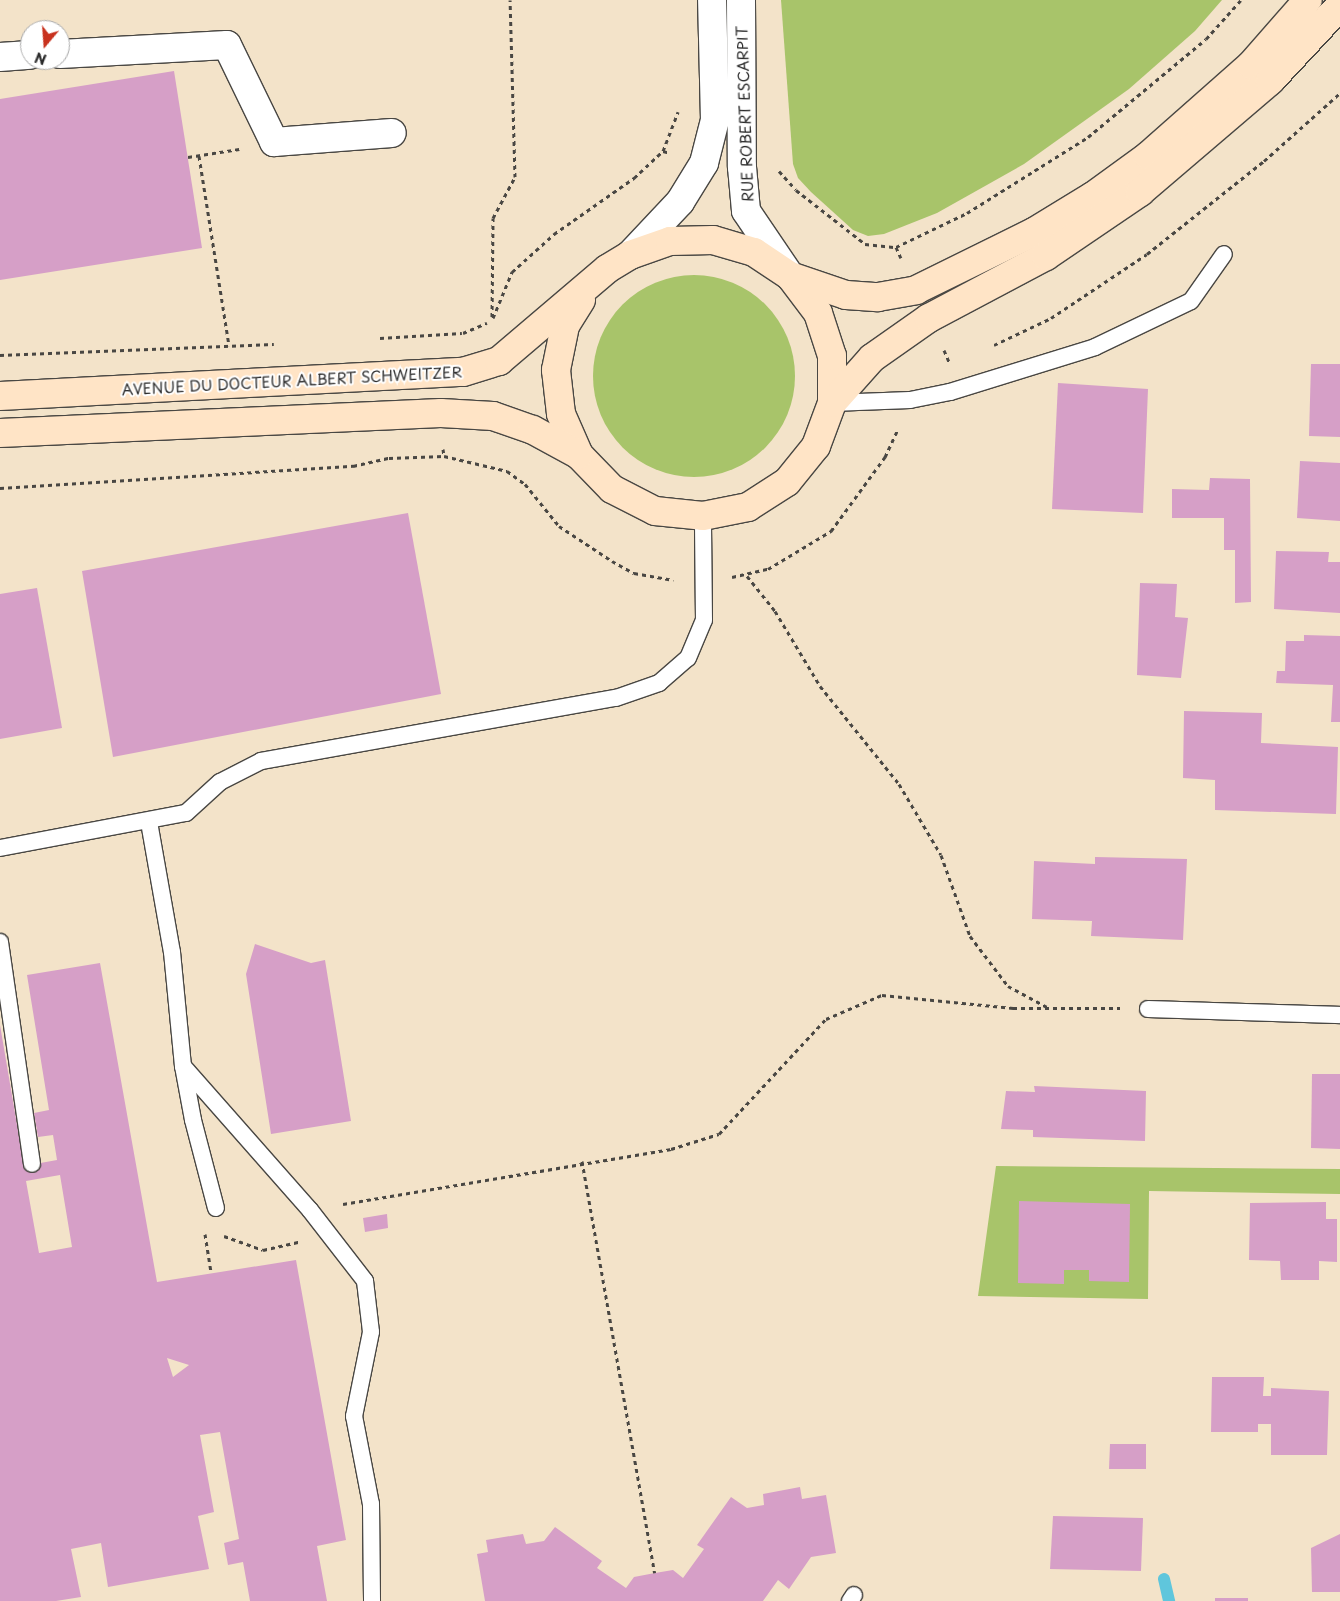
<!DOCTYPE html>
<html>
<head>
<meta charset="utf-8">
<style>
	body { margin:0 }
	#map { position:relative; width:1340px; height:1601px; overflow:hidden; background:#f3e3c9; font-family:"Playpen Sans",sans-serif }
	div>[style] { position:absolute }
	.green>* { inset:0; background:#a8c46a }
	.round { border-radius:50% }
	.stream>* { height:12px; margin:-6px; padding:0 6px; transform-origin:6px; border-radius:6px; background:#5fc6dc }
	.building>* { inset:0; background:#d69fc7 }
	.path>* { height:3px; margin-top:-1.5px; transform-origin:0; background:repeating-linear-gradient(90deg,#494743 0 4px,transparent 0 8px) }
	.roads { filter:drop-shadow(1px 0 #494743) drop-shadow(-1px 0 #494743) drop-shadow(0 1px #494743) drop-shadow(0 -1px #494743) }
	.service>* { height:16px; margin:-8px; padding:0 8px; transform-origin:8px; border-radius:8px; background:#fff }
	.minor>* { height:28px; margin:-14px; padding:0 14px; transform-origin:14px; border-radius:14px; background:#fff }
	.tertiary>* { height:28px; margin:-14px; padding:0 14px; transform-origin:14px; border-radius:14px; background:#fff }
	.secondary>* { height:28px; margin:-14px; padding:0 14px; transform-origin:14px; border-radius:14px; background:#ffe4c6 }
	span { translate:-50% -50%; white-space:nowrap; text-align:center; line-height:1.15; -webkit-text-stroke:4px #fff; paint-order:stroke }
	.street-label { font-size:15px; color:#2b2b2b }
	.north { position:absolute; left:20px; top:20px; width:50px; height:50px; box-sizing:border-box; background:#fff; border:1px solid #aaa; border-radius:50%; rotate:198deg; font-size:14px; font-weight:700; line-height:20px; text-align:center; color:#2b2b2b }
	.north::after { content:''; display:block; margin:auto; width:18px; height:22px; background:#c8321e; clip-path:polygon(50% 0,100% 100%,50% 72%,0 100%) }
</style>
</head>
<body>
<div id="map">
	<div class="green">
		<div style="clip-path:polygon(781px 0,1222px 0,1195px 31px,1129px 89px,1024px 164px,937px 213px,884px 234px,868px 236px,853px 230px,811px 192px,798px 178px,793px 164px)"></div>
		<div class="round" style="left:593px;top:275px;width:202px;height:202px"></div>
		<div style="clip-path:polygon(996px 1166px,1340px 1169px,1340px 1194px,1149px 1191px,1148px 1299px,978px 1296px)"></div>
	</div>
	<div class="stream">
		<div style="left:1164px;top:1579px;width:23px;rotate:77deg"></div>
	</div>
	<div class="building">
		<div style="clip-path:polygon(174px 71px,202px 248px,0 280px,0 99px)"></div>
		<div style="clip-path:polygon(1311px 364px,1340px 364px,1340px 437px,1309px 436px)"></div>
		<div style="clip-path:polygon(1058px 383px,1148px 389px,1143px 513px,1052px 509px)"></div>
		<div style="clip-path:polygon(1300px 461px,1340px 463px,1340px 521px,1297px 518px)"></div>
		<div style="clip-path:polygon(1210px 478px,1250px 479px,1251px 602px,1235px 603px,1235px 550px,1224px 550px,1224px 518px,1172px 518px,1172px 489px,1209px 490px)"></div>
		<div style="clip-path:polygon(408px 513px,441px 694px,113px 757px,82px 571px)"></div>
		<div style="clip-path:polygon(1276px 551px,1329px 552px,1328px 562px,1340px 562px,1340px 613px,1274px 609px)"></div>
		<div style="clip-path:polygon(1140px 583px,1177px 584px,1175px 617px,1188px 618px,1181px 678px,1137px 675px)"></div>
		<div style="clip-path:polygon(37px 588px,62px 728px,0 739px,0 594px)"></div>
		<div style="clip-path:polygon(1304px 635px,1340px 636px,1340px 722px,1331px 722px,1333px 685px,1276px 683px,1277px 671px,1285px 671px,1286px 641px,1304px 641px)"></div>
		<div style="clip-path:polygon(1184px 711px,1262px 713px,1261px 743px,1338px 747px,1336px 814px,1215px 810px,1215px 780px,1183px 778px)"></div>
		<div style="clip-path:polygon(1095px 857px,1187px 859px,1183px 940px,1091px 936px,1092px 921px,1032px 919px,1034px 861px,1095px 864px)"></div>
		<div style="clip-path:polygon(255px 944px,311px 963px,325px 960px,351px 1121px,271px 1134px,246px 974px)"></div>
		<div style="clip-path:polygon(evenodd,100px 963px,157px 1282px,296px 1260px,346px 1540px,317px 1546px,327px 1601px,250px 1601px,243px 1562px,228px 1565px,224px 1543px,239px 1539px,220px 1432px,200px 1435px,214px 1512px,198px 1516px,209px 1569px,108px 1587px,101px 1543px,71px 1549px,81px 1597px,56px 1601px,0 1601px,0 1025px,24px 1166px,57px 1160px,53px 1135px,38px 1137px,34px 1113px,49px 1110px,27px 975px,100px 963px,60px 1175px,72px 1247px,39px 1253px,26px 1181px,60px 1175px,100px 963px,167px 1358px,189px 1365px,173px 1377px,167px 1358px)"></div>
		<div style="clip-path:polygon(1312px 1074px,1340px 1074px,1340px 1149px,1311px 1148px)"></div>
		<div style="clip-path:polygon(1034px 1086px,1146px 1091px,1145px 1141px,1033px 1137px,1033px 1130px,1001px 1129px,1006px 1091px,1035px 1092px)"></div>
		<div style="clip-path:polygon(1019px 1201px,1130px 1204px,1129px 1282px,1089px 1281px,1089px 1270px,1064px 1270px,1064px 1284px,1018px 1283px)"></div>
		<div style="clip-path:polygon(1326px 1202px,1326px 1219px,1337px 1219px,1337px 1262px,1319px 1261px,1319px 1280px,1281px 1280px,1280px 1261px,1249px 1260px,1250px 1203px)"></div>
		<div style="clip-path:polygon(387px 1214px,388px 1228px,365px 1232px,363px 1218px)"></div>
		<div style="clip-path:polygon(1212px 1377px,1264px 1377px,1263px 1396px,1271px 1396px,1271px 1388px,1329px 1391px,1327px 1455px,1271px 1455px,1271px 1424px,1258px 1424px,1258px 1432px,1211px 1432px)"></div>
		<div style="clip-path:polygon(1110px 1444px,1146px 1444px,1146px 1469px,1109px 1469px)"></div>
		<div style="clip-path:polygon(800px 1487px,802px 1499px,826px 1495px,836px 1553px,811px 1557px,789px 1589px,778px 1580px,763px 1601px,485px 1601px,477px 1554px,488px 1552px,486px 1540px,523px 1534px,526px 1544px,544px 1541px,555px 1527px,602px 1561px,597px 1568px,626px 1588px,634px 1577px,655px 1573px,673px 1570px,683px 1578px,704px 1549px,697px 1545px,731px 1497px,747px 1508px,764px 1505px,763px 1494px)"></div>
		<div style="clip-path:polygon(1053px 1516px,1143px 1518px,1141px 1571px,1050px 1569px)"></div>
		<div style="clip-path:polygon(1340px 1534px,1340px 1592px,1312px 1592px,1311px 1548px)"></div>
		<div style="clip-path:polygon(1215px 1598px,1248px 1598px,1248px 1601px,1215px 1601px)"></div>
	</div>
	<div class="path">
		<div style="left:663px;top:151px;width:42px;rotate:-69deg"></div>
		<div style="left:199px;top:156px;width:192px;rotate:81deg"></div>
		<div style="left:188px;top:157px;width:52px;rotate:-8.9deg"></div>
		<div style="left:779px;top:171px;width:25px;rotate:48deg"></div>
		<div style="left:796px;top:190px;width:88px;rotate:38deg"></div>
		<div style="left:865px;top:244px;width:31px;rotate:6deg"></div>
		<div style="left:896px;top:247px;width:12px;rotate:66deg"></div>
		<div style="left:896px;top:247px;width:79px;rotate:-25.6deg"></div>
		<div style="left:967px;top:213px;width:143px;rotate:-32.1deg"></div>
		<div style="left:1088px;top:137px;width:153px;rotate:-39.7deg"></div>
		<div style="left:1206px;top:39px;width:52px;rotate:-48.1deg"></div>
		<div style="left:492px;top:317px;width:99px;rotate:-89.4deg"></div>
		<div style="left:493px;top:218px;width:47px;rotate:-61.8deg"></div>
		<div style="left:515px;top:177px;width:177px;rotate:-91.6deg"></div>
		<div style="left:493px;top:318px;width:50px;rotate:-67.6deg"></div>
		<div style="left:512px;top:272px;width:57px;rotate:-42.1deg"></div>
		<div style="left:554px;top:234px;width:98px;rotate:-35deg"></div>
		<div style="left:634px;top:178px;width:40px;rotate:-43deg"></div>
		<div style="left:663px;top:151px;width:7px;rotate:16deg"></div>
		<div style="left:463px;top:333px;width:26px;rotate:-23deg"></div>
		<div style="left:380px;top:338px;width:82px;rotate:-3.5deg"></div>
		<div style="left:994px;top:345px;width:63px;rotate:-25.3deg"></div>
		<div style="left:1051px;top:318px;width:115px;rotate:-33.7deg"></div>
		<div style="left:1147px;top:254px;width:149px;rotate:-38.5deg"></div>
		<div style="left:1264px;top:161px;width:102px;rotate:-41.8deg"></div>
		<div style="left:944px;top:350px;width:13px;rotate:67deg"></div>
		<div style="left:0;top:355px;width:274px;rotate:-2.3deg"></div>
		<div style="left:443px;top:449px;width:7px;rotate:82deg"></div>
		<div style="left:444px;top:456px;width:65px;rotate:13.4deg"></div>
		<div style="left:507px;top:471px;width:22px;rotate:36deg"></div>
		<div style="left:525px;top:484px;width:54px;rotate:51deg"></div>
		<div style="left:559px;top:526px;width:64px;rotate:33.4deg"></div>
		<div style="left:612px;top:561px;width:25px;rotate:29deg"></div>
		<div style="left:634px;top:573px;width:40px;rotate:10deg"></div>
		<div style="left:0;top:488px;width:354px;rotate:-3.6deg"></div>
		<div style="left:353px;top:466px;width:37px;rotate:-13deg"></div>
		<div style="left:389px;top:458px;width:55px;rotate:-2.1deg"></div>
		<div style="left:747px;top:576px;width:45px;rotate:51.3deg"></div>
		<div style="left:775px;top:611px;width:87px;rotate:59deg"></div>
		<div style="left:820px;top:686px;width:126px;rotate:51.1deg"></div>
		<div style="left:899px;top:784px;width:82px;rotate:59.4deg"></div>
		<div style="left:941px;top:855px;width:86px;rotate:70.3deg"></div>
		<div style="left:970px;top:936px;width:63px;rotate:52.8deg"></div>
		<div style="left:1008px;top:986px;width:44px;rotate:28.3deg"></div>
		<div style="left:732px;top:577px;width:37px;rotate:-13deg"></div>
		<div style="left:768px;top:569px;width:74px;rotate:-31.1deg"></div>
		<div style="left:831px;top:531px;width:92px;rotate:-53.9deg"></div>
		<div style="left:885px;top:457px;width:29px;rotate:-65deg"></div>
		<div style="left:582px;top:1161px;width:418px;rotate:80deg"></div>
		<div style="left:343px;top:1204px;width:333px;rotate:-9.5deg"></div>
		<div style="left:671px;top:1149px;width:50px;rotate:-17.4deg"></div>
		<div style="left:719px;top:1134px;width:157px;rotate:-47.1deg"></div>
		<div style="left:826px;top:1019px;width:61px;rotate:-23.2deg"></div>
		<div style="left:882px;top:995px;width:132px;rotate:5.7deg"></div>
		<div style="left:1013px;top:1008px;width:107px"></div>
		<div style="left:205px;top:1234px;width:39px;rotate:81deg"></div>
		<div style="left:224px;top:1236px;width:41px;rotate:19.7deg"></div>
		<div style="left:263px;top:1250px;width:37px;rotate:-13deg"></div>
	</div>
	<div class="roads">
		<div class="service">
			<div style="left:832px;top:403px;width:78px;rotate:-2.2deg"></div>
			<div style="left:910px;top:400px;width:41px;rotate:-11.3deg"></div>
			<div style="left:950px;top:392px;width:152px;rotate:-17.2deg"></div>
			<div style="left:1095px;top:347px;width:106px;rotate:-25.6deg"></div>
			<div style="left:1191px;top:301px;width:57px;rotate:-54.9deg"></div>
			<div style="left:149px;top:822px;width:132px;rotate:80deg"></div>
			<div style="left:172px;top:952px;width:115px;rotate:84.5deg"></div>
			<div style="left:183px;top:1066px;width:55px;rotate:79.5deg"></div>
			<div style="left:193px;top:1120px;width:91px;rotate:75.4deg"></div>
			<div style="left:0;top:848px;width:189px;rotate:-10.7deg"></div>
			<div style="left:186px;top:813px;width:46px;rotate:-42.4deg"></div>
			<div style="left:220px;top:782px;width:46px;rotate:-27.1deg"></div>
			<div style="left:261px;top:761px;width:361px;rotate:-10.1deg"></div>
			<div style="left:616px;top:698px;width:46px;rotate:-19.2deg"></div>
			<div style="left:659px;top:683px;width:38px;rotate:-41deg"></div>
			<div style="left:688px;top:658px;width:41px;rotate:-67.2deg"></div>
			<div style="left:704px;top:620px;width:104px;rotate:-90.6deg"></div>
			<div style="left:0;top:942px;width:224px;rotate:81.8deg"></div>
			<div style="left:1148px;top:1009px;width:192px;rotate:1.8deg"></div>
			<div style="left:183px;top:1066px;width:192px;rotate:48.6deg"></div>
			<div style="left:310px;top:1210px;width:90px;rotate:52.2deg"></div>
			<div style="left:365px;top:1281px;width:51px;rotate:83.3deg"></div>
			<div style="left:371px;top:1332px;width:86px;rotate:101.4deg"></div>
			<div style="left:354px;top:1416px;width:90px;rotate:79.1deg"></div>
			<div style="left:371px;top:1504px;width:97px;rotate:89.4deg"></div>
			<div style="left:850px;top:1601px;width:7px;rotate:-56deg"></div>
		</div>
		<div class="minor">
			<div style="left:60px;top:54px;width:167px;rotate:-3.1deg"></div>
			<div style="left:227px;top:45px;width:108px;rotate:64.1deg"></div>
			<div style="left:274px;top:142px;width:118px;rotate:-4.4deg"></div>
			<div style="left:0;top:57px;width:30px;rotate:-4deg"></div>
		</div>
		<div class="tertiary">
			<div style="left:741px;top:0;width:167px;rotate:89.7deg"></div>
			<div style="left:742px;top:167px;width:44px;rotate:84.8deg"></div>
			<div style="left:746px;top:211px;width:78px;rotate:55.9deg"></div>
			<div style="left:630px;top:255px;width:73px;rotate:-46.7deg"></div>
			<div style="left:680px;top:202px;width:46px;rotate:-58.4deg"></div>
			<div style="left:704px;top:163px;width:44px;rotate:-75.7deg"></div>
			<div style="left:715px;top:120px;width:120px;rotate:-91.4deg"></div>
		</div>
		<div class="secondary">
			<div style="left:581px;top:300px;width:31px;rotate:122deg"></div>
			<div style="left:565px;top:326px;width:45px;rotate:101.6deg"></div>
			<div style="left:556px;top:370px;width:44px;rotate:83.5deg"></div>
			<div style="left:561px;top:414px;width:45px;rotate:66.3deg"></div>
			<div style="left:579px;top:455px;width:47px;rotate:45.9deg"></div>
			<div style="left:612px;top:489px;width:48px;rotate:27.1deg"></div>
			<div style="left:655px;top:511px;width:48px;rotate:5.9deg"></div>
			<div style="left:703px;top:516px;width:46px;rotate:-11.3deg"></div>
			<div style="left:748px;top:507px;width:46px;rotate:-32.7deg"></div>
			<div style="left:787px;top:482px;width:46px;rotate:-51.1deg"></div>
			<div style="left:816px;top:446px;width:46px;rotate:-69.6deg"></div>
			<div style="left:832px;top:403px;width:47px;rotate:-90deg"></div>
			<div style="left:832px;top:356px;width:45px;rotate:-108deg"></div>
			<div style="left:818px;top:313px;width:46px;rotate:-127.1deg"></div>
			<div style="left:0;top:396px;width:464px;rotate:-3deg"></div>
			<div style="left:463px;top:372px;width:38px;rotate:-17deg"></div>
			<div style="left:499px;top:361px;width:142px;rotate:-40.4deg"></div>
			<div style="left:607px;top:269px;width:27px;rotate:-31deg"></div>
			<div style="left:630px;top:255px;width:42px;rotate:-19.3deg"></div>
			<div style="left:670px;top:241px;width:43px;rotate:-1.3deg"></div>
			<div style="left:713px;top:240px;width:43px;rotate:16.3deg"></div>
			<div style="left:754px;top:252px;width:43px;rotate:33.7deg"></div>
			<div style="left:790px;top:276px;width:59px;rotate:18.7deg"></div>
			<div style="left:846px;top:295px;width:32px;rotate:4deg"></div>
			<div style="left:878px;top:297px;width:39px;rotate:-10deg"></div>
			<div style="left:916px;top:290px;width:131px;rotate:-26.2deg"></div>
			<div style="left:1034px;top:232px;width:69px;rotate:-31.4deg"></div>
			<div style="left:1093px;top:196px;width:68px;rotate:-36deg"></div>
			<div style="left:1148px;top:156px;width:137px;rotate:-41.5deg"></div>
			<div style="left:1251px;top:65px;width:86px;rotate:-48.8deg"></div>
			<div style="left:832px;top:403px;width:60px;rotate:-48.4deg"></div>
			<div style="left:872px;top:358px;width:70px;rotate:-35.1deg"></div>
			<div style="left:929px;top:318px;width:132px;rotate:-27.9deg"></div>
			<div style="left:1046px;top:256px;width:114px;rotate:-34.2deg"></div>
			<div style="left:1140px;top:192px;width:171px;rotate:-40.5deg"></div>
			<div style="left:1270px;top:81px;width:103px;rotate:-47deg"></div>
			<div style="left:0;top:433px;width:441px;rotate:-2.6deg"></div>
			<div style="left:441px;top:413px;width:52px;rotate:3.3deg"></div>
			<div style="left:493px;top:416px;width:42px;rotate:19.3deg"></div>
			<div style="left:533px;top:430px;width:52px;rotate:28.5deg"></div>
		</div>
	</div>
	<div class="street-label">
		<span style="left:744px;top:114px;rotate:-92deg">RUE ROBERT ESCARPIT</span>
		<span style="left:292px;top:380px;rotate:-3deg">AVENUE DU DOCTEUR ALBERT SCHWEITZER</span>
	</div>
	<div class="north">N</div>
</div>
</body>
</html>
